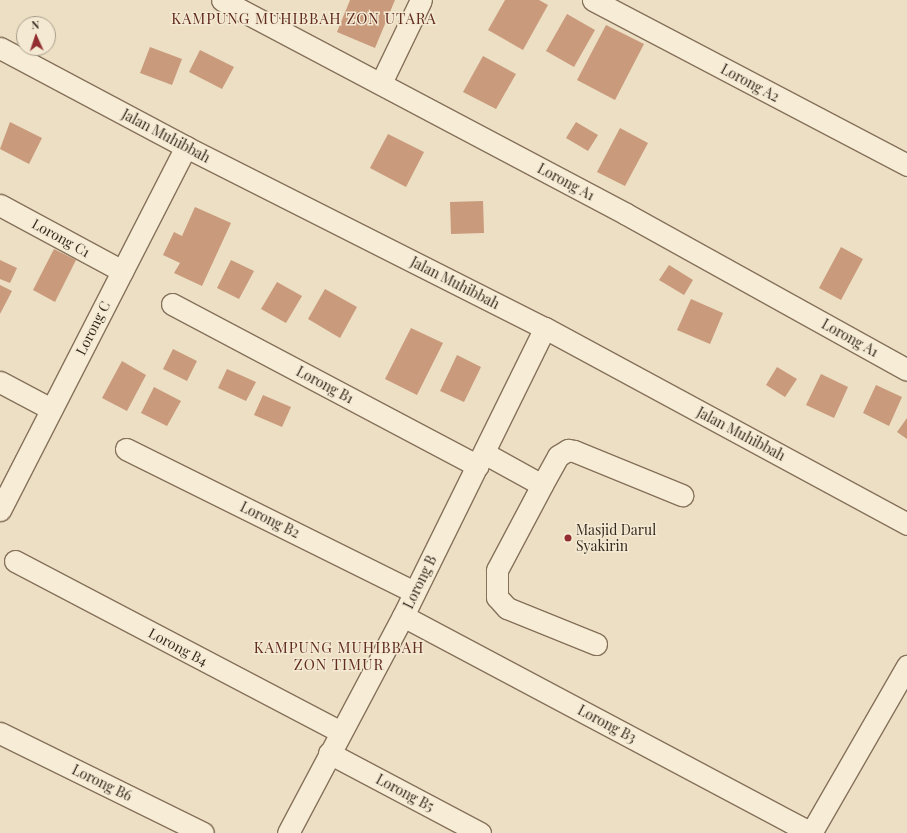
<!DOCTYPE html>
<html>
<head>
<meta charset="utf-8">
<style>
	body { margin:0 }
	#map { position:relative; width:907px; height:833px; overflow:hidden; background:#ecdfc4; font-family:"Playfair Display",serif }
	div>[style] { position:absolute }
	.building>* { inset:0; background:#c99a7b }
	.roads { filter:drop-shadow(1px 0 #86715b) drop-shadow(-1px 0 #86715b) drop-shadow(0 1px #86715b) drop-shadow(0 -1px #86715b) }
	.minor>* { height:21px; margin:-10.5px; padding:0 10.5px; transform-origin:10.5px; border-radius:10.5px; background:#f7edd7 }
	.dots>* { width:11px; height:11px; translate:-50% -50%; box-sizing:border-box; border:2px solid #f4ead3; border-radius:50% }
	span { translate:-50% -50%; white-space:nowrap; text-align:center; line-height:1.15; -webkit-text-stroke:3px #f4ead3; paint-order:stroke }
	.street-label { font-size:14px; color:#36291e }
	.poi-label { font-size:14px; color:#36291e }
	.left { translate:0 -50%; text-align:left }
	.neighbourhood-label { font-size:15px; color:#612c20; letter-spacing:1px }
	.north { position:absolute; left:16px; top:16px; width:40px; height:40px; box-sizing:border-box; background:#f4ead3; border:1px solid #a89d8b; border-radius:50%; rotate:357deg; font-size:11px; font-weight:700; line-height:16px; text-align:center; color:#36291e }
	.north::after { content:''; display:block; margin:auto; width:14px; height:18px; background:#922e31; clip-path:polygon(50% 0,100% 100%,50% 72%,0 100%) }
</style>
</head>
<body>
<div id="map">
	<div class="building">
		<div style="clip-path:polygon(350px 0,395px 0,375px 48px,337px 32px)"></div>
		<div style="clip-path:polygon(505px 0,539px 0,548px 5px,523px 50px,488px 30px)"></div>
		<div style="clip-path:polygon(567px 14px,595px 30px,574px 67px,546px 51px)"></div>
		<div style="clip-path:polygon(606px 25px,644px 44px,615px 100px,577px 80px)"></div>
		<div style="clip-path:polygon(150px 47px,182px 59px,172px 85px,140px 73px)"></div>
		<div style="clip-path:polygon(200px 50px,234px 67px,222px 89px,189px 72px)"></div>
		<div style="clip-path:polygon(483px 56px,516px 74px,496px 109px,463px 92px)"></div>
		<div style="clip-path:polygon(10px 122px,42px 138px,29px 164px,0 149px)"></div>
		<div style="clip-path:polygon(576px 122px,598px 135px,588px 151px,566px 138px)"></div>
		<div style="clip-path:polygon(620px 128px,648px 143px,625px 186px,597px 172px)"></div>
		<div style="clip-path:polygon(388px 134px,424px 152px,406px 187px,370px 168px)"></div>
		<div style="clip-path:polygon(483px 201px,484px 233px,451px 234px,450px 202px)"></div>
		<div style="clip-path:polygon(195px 207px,231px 223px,202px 286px,174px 273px,180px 263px,163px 255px,174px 232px,182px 236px)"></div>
		<div style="clip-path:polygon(841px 247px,863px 259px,841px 300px,819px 288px)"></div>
		<div style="clip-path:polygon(54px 249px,76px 260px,55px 302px,33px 290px)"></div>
		<div style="clip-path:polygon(0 260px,17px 268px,10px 283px,0 279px)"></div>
		<div style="clip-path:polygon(231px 260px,254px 271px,239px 299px,217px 288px)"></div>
		<div style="clip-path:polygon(669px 265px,693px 280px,684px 295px,659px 280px)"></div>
		<div style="clip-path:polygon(277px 282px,302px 296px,286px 323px,261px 309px)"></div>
		<div style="clip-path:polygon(0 285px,12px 291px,0 314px)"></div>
		<div style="clip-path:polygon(325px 289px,357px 307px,340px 338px,308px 319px)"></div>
		<div style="clip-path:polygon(691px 299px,723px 313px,710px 344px,677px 330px)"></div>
		<div style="clip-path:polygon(411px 328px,443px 343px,417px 395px,385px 379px)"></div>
		<div style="clip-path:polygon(173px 349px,197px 361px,187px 381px,163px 369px)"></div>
		<div style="clip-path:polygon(457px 355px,481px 367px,464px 402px,440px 391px)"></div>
		<div style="clip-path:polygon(122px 361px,146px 375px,127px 411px,102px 398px)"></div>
		<div style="clip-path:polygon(777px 367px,797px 379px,785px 397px,766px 385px)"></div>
		<div style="clip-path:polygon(227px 369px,256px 382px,246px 401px,218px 388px)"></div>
		<div style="clip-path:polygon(821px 374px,848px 387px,834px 418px,806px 405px)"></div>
		<div style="clip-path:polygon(876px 385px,902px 397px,889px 426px,863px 413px)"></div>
		<div style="clip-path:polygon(154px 387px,181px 401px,167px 426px,141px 413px)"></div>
		<div style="clip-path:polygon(263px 395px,291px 407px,282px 427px,254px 415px)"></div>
		<div style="clip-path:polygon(907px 418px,907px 439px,897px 432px)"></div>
	</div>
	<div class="roads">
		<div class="minor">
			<div style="left:222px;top:0;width:457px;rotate:27.9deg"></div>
			<div style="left:626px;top:214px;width:321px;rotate:29deg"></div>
			<div style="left:593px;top:0;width:355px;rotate:27.7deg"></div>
			<div style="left:0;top:48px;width:211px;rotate:28deg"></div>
			<div style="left:186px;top:147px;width:402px;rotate:26.8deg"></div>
			<div style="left:545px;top:328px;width:412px;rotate:28.4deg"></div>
			<div style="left:381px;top:83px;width:92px;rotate:-64.3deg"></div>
			<div style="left:0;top:205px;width:139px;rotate:28.4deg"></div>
			<div style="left:172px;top:304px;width:346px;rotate:27.9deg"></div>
			<div style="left:0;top:382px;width:58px;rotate:27.9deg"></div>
			<div style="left:126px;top:449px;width:322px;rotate:26.4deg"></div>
			<div style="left:484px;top:453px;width:66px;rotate:28.9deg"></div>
			<div style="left:542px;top:485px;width:33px;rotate:-61deg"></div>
			<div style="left:558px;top:456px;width:12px;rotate:-31deg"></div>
			<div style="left:568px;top:450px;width:6px;rotate:9deg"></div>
			<div style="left:574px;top:451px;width:117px;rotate:22.2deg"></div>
			<div style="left:542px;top:485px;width:96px;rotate:117.9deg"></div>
			<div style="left:497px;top:570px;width:27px;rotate:90deg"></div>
			<div style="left:497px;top:597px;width:15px;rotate:48deg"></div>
			<div style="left:507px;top:608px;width:96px;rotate:22deg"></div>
			<div style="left:0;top:510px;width:408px;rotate:-62.9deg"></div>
			<div style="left:15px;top:561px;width:368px;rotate:27.7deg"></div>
			<div style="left:403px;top:616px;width:462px;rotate:28deg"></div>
			<div style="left:0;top:733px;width:226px;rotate:26.2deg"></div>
			<div style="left:329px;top:753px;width:171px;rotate:27.9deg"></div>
			<div style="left:288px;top:833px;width:246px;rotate:-62.1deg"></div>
			<div style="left:403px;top:616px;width:321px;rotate:-63.8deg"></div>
			<div style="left:811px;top:833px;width:193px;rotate:-60.1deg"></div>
		</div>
	</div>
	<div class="dots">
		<div style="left:568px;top:538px;background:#922e31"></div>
	</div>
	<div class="street-label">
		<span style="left:750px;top:83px;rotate:28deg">Lorong A2</span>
		<span style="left:166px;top:136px;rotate:28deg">Jalan Muhibbah</span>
		<span style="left:566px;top:182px;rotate:28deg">Lorong A1</span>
		<span style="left:61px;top:238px;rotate:29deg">Lorong C1</span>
		<span style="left:455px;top:283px;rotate:27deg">Jalan Muhibbah</span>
		<span style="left:93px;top:328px;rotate:-63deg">Lorong C</span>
		<span style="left:850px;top:338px;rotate:29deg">Lorong A1</span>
		<span style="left:325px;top:385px;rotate:28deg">Lorong B1</span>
		<span style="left:741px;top:434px;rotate:28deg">Jalan Muhibbah</span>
		<span style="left:270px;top:520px;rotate:26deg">Lorong B2</span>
		<span style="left:420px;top:582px;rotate:-64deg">Lorong B</span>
		<span style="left:178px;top:647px;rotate:28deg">Lorong B4</span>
		<span style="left:607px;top:724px;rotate:28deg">Lorong B3</span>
		<span style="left:102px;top:783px;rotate:26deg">Lorong B6</span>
		<span style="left:405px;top:793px;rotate:28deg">Lorong B5</span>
	</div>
	<div class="poi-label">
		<span class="left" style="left:576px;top:538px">Masjid Darul<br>Syakirin</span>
	</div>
	<div class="neighbourhood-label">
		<span style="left:304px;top:19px">KAMPUNG MUHIBBAH ZON UTARA</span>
		<span style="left:339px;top:656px">KAMPUNG MUHIBBAH<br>ZON TIMUR</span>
	</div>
	<div class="north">N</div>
</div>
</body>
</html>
